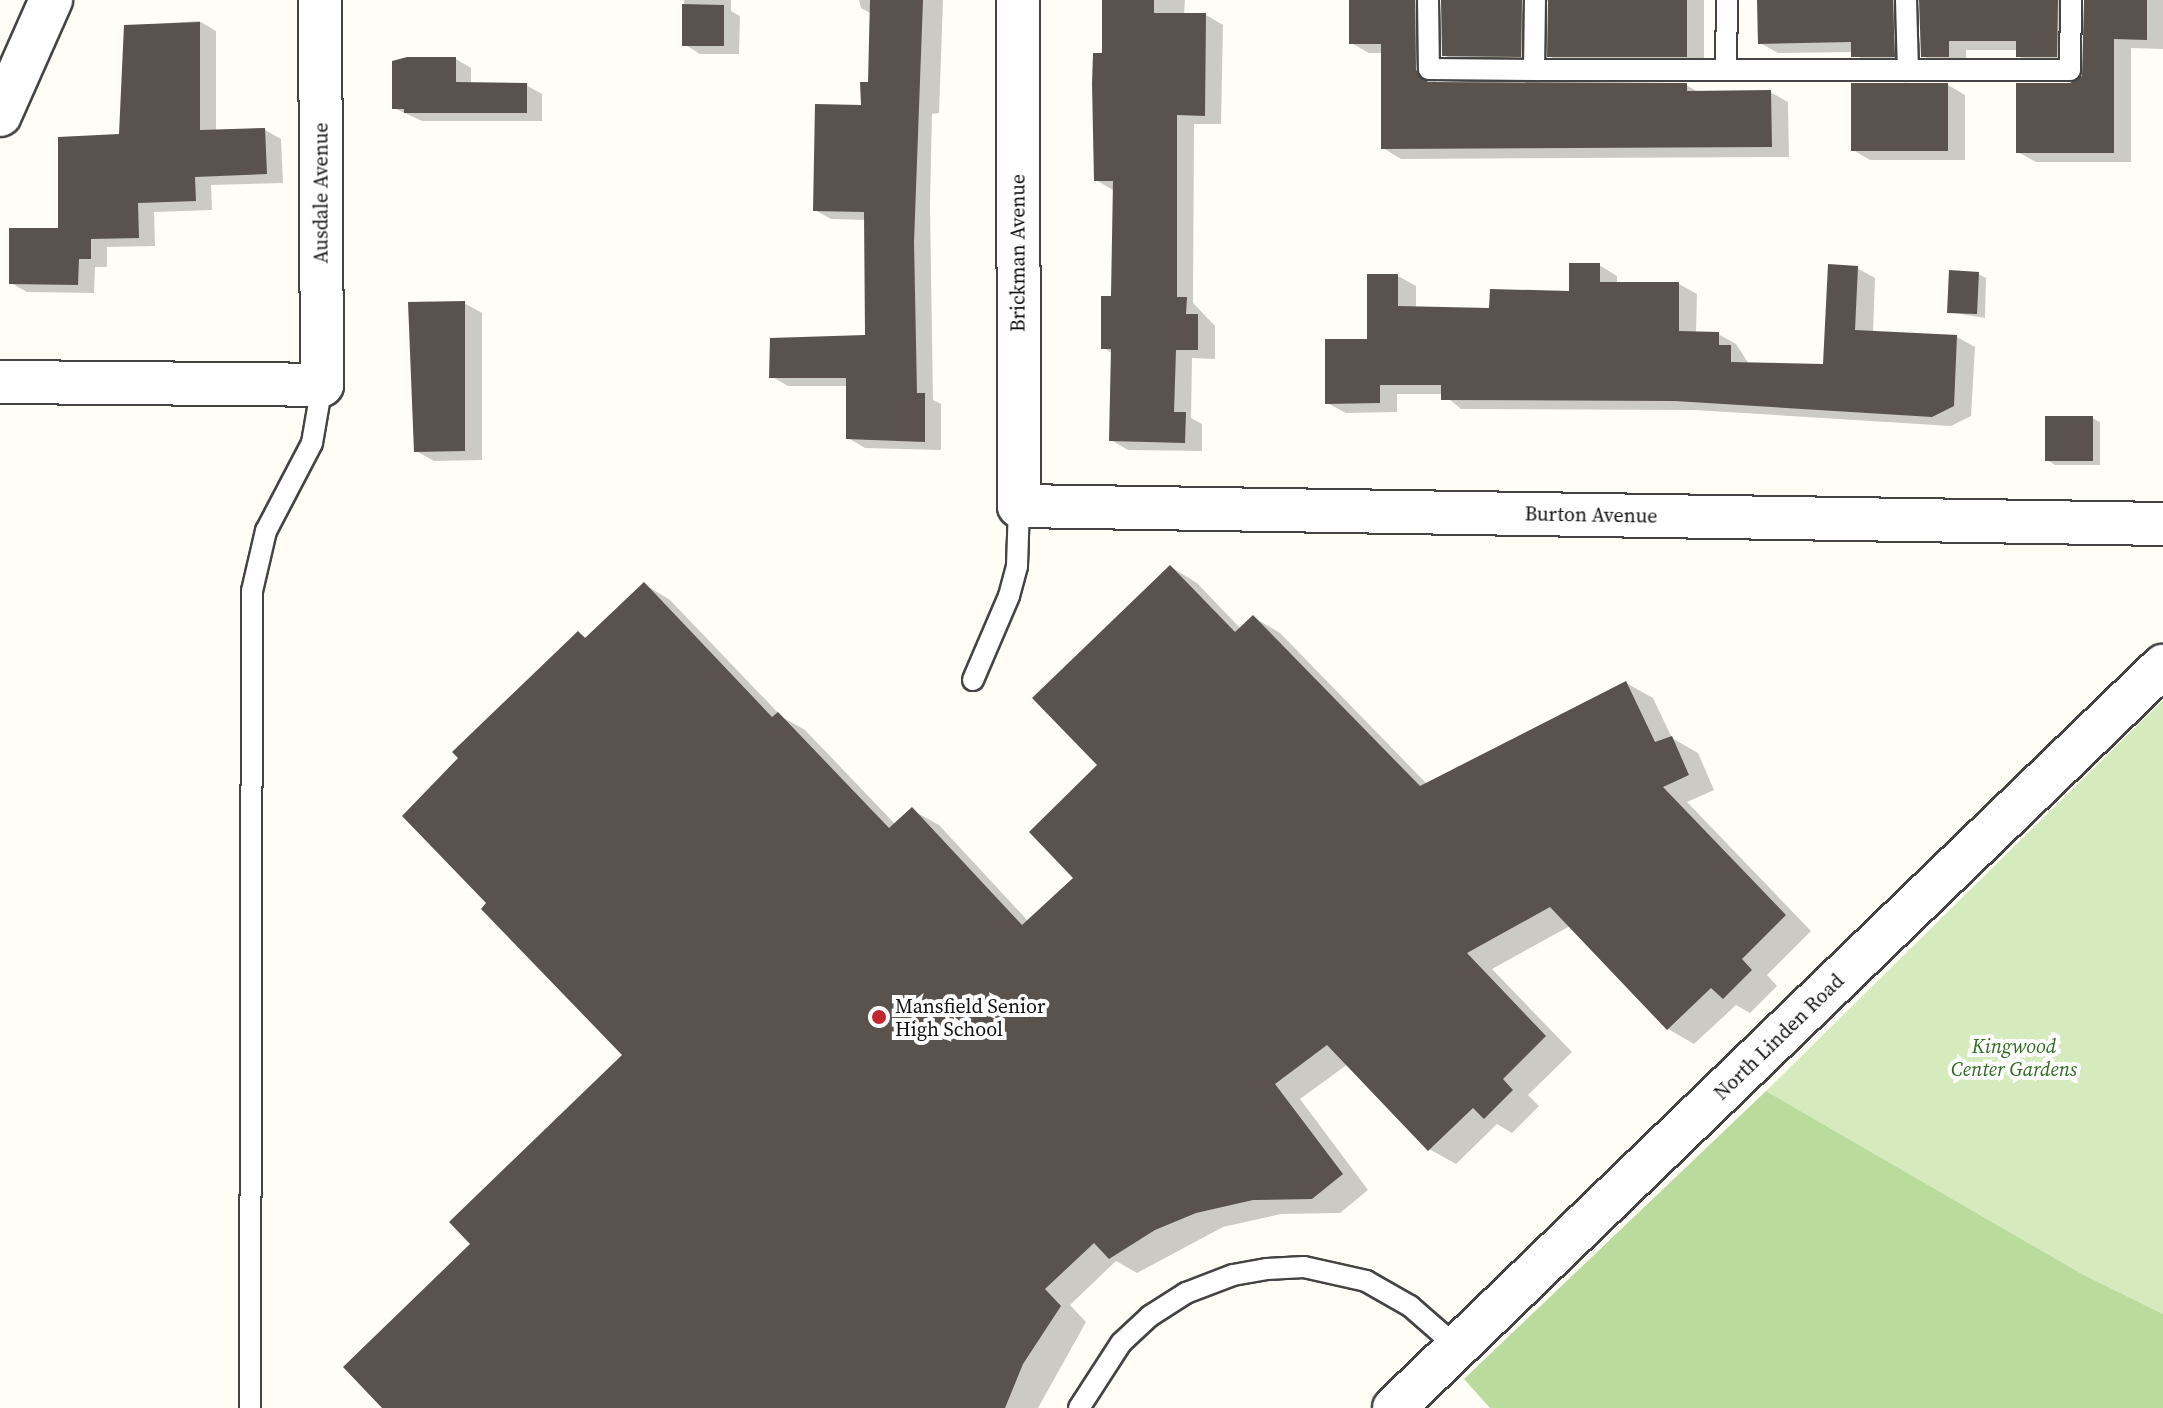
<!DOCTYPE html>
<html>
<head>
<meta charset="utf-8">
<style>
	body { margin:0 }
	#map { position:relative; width:2163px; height:1408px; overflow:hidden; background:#fffdf5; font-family:"Source Serif 4",serif }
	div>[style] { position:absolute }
	.green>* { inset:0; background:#d5ebbd }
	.forest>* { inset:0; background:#b9dc9c }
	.shadow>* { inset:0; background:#0003 }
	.building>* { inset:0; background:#5a524d }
	.roads { filter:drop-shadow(2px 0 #444) drop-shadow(-2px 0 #444) drop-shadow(0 2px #444) drop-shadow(0 -2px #444) }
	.service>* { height:20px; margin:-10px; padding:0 10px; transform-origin:10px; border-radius:10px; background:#fff }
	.minor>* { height:42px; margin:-21px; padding:0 21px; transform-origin:21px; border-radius:21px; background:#fff }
	.dots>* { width:22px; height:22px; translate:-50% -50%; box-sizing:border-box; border:4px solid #fff; border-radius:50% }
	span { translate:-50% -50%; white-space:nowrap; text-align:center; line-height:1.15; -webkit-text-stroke:8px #fff; paint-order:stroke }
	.street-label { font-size:20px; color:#111 }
	.poi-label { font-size:20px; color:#111 }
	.left { translate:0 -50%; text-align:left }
	.park-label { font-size:20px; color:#2f6b1f; font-style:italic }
</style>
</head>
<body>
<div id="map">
	<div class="green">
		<div style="clip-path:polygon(2163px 700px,2163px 1314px,2082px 1274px,1766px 1091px)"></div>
	</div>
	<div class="forest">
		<div style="clip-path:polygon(1766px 1091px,2082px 1274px,2163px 1314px,2163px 1408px,1490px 1408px,1464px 1379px)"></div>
	</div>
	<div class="shadow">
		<div style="clip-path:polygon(684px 0,731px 0,731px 11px,740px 16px,739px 54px,700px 54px,684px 44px)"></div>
		<div style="clip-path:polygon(859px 0,943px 0,939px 113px,932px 114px,930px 205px,933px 400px,941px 404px,941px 450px,865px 448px,848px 438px,848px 386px,788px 386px,771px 376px,867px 337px,866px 220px,831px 219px,815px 210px,870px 84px,872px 14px,861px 8px)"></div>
		<div style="clip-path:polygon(1104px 0,1185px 0,1184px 15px,1206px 15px,1223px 25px,1221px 124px,1194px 124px,1193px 303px,1215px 326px,1215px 359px,1192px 358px,1191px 418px,1202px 424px,1202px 451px,1128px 450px,1111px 440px,1113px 354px,1103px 347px,1113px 298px,1113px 190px,1096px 180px)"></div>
		<div style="clip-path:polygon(1351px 0,1440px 0,1434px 4px,1436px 84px,1686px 85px,1700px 93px,1770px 92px,1788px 102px,1789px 157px,1401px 159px,1383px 148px,1383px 53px,1369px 53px,1351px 43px)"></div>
		<div style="clip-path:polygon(1442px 0,1549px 0,1539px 9px,1538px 66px,1462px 65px,1444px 55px)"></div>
		<div style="clip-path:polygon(1550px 0,1704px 0,1704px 66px,1567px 66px,1549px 56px)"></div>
		<div style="clip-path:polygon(1759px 0,1921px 0,1910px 10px,1912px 66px,1870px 66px,1853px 52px,1778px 53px,1760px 43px)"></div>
		<div style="clip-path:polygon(1921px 0,2083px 0,2077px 4px,2074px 66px,2036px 66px,2018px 56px,2018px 50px,1966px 50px,1966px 66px,1940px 66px,1923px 56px)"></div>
		<div style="clip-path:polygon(2084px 0,2163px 0,2163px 49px,2131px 48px,2131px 162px,2036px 162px,2018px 152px,2071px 85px,2084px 77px)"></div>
		<div style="clip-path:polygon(199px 21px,216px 31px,216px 132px,265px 130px,281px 139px,283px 183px,211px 185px,212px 210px,154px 212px,155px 246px,107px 247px,107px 267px,95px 267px,94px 293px,27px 292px,11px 283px,60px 230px,121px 136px,126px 26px)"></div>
		<div style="clip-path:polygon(456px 59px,471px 68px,471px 84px,526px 85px,542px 94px,542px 121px,422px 121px,394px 108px)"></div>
		<div style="clip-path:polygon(1948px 85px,1965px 95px,1965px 160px,1870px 160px,1853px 150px)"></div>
		<div style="clip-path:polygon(1599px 265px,1617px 276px,1617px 284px,1679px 284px,1697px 294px,1696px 333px,1718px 334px,1736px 344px,1749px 364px,1825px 366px,1857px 268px,1875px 278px,1873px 333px,1957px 337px,1975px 347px,1971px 416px,1951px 426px,1694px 410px,1461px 409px,1443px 394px,1397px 394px,1397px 412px,1346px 413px,1327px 403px,1369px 341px,1398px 276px,1416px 286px,1416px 309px,1491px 310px,1571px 293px)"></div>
		<div style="clip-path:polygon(1978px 274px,1986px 278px,1985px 318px,1949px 312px)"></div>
		<div style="clip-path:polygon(464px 303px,482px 313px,482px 460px,434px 461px,416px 451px)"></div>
		<div style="clip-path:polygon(2092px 418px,2100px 422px,2100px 465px,2055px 465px,2047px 460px)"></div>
		<div style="clip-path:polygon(1171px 567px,1197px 583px,1241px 629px,1253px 617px,1280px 633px,1428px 785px,1626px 683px,1653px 698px,1672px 738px,1698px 753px,1714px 790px,1687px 802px,1811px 931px,1767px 975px,1777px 986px,1750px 1013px,1736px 1005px,1694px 1044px,1668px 1029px,1570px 926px,1492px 969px,1572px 1052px,1528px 1095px,1539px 1106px,1512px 1133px,1497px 1124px,1456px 1164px,1429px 1149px,1348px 1064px,1300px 1099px,1368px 1190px,1340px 1213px,1281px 1214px,1223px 1227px,1137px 1273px,1116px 1261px,1070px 1305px,1086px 1322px,1038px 1408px,385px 1408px,473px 1244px,625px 1055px,489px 903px,579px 633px,588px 639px,644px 584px,670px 600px,782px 717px,805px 730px,896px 825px,912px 810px,939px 825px,1028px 921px,1076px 878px,1100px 765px)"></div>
	</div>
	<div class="building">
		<div style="clip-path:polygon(870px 0,923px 0,914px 242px,917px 393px,925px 393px,925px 442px,846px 439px,846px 378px,769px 378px,770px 338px,865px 335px,864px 212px,813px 211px,815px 104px,861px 105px,860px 82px,868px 82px)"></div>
		<div style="clip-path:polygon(1102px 0,1154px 0,1154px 13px,1206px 13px,1205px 116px,1177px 115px,1177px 297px,1187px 297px,1186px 314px,1198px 314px,1198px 350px,1176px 350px,1174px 412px,1186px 412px,1185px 443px,1109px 441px,1111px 349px,1101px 349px,1101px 296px,1111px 296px,1113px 181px,1094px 181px,1092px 84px,1093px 53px,1102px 53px)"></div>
		<div style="clip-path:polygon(1349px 0,1415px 0,1416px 70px,1428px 82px,1687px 83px,1687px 91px,1771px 90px,1772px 147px,1381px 149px,1381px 44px,1349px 44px)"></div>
		<div style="clip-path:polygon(1441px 0,1522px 0,1521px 57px,1442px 56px)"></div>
		<div style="clip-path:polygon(1548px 0,1687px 0,1687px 57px,1547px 57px)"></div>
		<div style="clip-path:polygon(1757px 0,1893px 0,1895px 57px,1851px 57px,1851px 42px,1758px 44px)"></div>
		<div style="clip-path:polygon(1919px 0,2058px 0,2057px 57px,2016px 57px,2016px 41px,1949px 41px,1949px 57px,1921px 57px)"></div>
		<div style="clip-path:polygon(2084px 0,2147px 0,2147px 40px,2114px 39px,2114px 153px,2016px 153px,2016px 83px,2070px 83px,2082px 76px)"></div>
		<div style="clip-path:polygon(682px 4px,724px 5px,724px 46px,682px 46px)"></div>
		<div style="clip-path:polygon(200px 22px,200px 130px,265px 128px,267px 174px,195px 177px,196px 201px,138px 203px,139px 238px,91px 239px,91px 259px,79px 259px,78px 285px,9px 284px,9px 228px,58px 228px,58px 137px,119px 134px,124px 25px)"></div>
		<div style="clip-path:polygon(407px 57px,456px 57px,456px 82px,527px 83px,527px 113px,404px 113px,404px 109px,392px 109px,392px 61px)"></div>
		<div style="clip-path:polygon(1851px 83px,1948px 83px,1948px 151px,1851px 151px)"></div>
		<div style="clip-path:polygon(1569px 263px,1600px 263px,1600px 282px,1679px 282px,1679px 331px,1719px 332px,1719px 345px,1731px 345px,1731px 362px,1823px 364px,1828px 264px,1858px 266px,1855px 330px,1957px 335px,1954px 406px,1932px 417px,1675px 401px,1441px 400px,1441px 385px,1380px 385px,1380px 403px,1325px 404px,1325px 339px,1367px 339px,1367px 274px,1398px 274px,1398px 306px,1489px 308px,1490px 289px,1569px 291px)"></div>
		<div style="clip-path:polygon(1949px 270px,1979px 272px,1977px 314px,1947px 313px)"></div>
		<div style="clip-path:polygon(465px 301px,465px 451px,414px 452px,408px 302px)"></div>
		<div style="clip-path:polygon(2045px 416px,2093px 416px,2093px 461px,2045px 461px)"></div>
		<div style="clip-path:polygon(1170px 565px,1235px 632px,1253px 615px,1420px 786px,1626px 681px,1655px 742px,1672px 736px,1689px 775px,1663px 787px,1786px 915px,1742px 959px,1752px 970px,1723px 999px,1711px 988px,1667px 1030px,1550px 907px,1467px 953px,1546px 1036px,1503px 1079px,1513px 1090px,1484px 1119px,1473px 1108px,1428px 1151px,1327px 1045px,1275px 1084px,1343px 1174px,1312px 1199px,1253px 1200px,1196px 1213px,1155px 1230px,1109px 1259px,1094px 1243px,1045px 1289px,1061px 1306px,1023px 1364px,1005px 1408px,382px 1408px,343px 1367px,470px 1244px,449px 1222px,622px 1055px,481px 909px,486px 903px,402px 816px,458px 758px,452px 752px,578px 631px,585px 638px,644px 582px,772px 717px,778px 712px,889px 828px,912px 807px,1022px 925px,1073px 878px,1029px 832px,1097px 765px,1032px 698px)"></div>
	</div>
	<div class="roads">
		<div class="service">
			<div style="left:1428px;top:0;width:69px;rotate:89.2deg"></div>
			<div style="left:1429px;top:69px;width:105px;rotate:0.5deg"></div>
			<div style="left:1534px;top:70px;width:536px"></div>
			<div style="left:2070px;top:70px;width:70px;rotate:-89.2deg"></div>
			<div style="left:1906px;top:0;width:70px;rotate:88.4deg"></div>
			<div style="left:1726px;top:69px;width:69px;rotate:-89.2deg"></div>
			<div style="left:1534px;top:70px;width:70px;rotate:-89.2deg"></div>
			<div style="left:973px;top:680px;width:91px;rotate:-66.8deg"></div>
			<div style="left:1009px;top:596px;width:31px;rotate:-75deg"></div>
			<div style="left:1017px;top:566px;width:60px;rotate:-88.1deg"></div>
			<div style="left:250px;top:1408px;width:817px;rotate:-89.86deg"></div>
			<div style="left:252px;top:591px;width:62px;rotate:-76.9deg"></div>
			<div style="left:266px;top:531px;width:99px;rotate:-62.4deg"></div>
			<div style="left:312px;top:443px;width:59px;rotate:-80.2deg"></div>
			<div style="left:1079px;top:1408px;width:77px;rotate:-57.1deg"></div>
			<div style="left:1121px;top:1343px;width:40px;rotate:-43deg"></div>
			<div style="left:1150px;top:1316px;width:43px;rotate:-32.6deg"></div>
			<div style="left:1186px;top:1293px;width:50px;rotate:-21deg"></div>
			<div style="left:1233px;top:1275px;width:35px;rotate:-10deg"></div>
			<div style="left:1267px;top:1269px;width:37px;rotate:-3deg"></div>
			<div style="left:1304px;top:1267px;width:64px;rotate:12.7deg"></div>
			<div style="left:1366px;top:1281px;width:51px;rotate:29.6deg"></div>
			<div style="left:1410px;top:1306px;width:62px;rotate:41.1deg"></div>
		</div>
		<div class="minor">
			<div style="left:1018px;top:0;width:506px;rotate:89.89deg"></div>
			<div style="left:1019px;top:506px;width:1144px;rotate:0.9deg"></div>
			<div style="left:0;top:115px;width:126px;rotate:-66.1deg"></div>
			<div style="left:0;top:382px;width:322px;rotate:0.5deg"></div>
			<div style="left:322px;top:385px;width:385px;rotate:-90.3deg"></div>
			<div style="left:1394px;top:1408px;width:1069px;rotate:-43.98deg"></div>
		</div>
	</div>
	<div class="dots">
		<div style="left:879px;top:1017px;background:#c4262e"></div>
	</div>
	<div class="street-label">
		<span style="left:321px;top:193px;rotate:-90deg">Ausdale Avenue</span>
		<span style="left:1018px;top:253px;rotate:-90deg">Brickman Avenue</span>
		<span style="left:1591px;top:515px;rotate:1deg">Burton Avenue</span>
		<span style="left:1779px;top:1037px;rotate:-44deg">North Linden Road</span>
	</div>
	<div class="poi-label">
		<span class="left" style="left:895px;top:1018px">Mansfield Senior<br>High School</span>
	</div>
	<div class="park-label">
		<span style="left:2014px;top:1058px">Kingwood<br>Center Gardens</span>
	</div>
</div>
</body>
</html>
